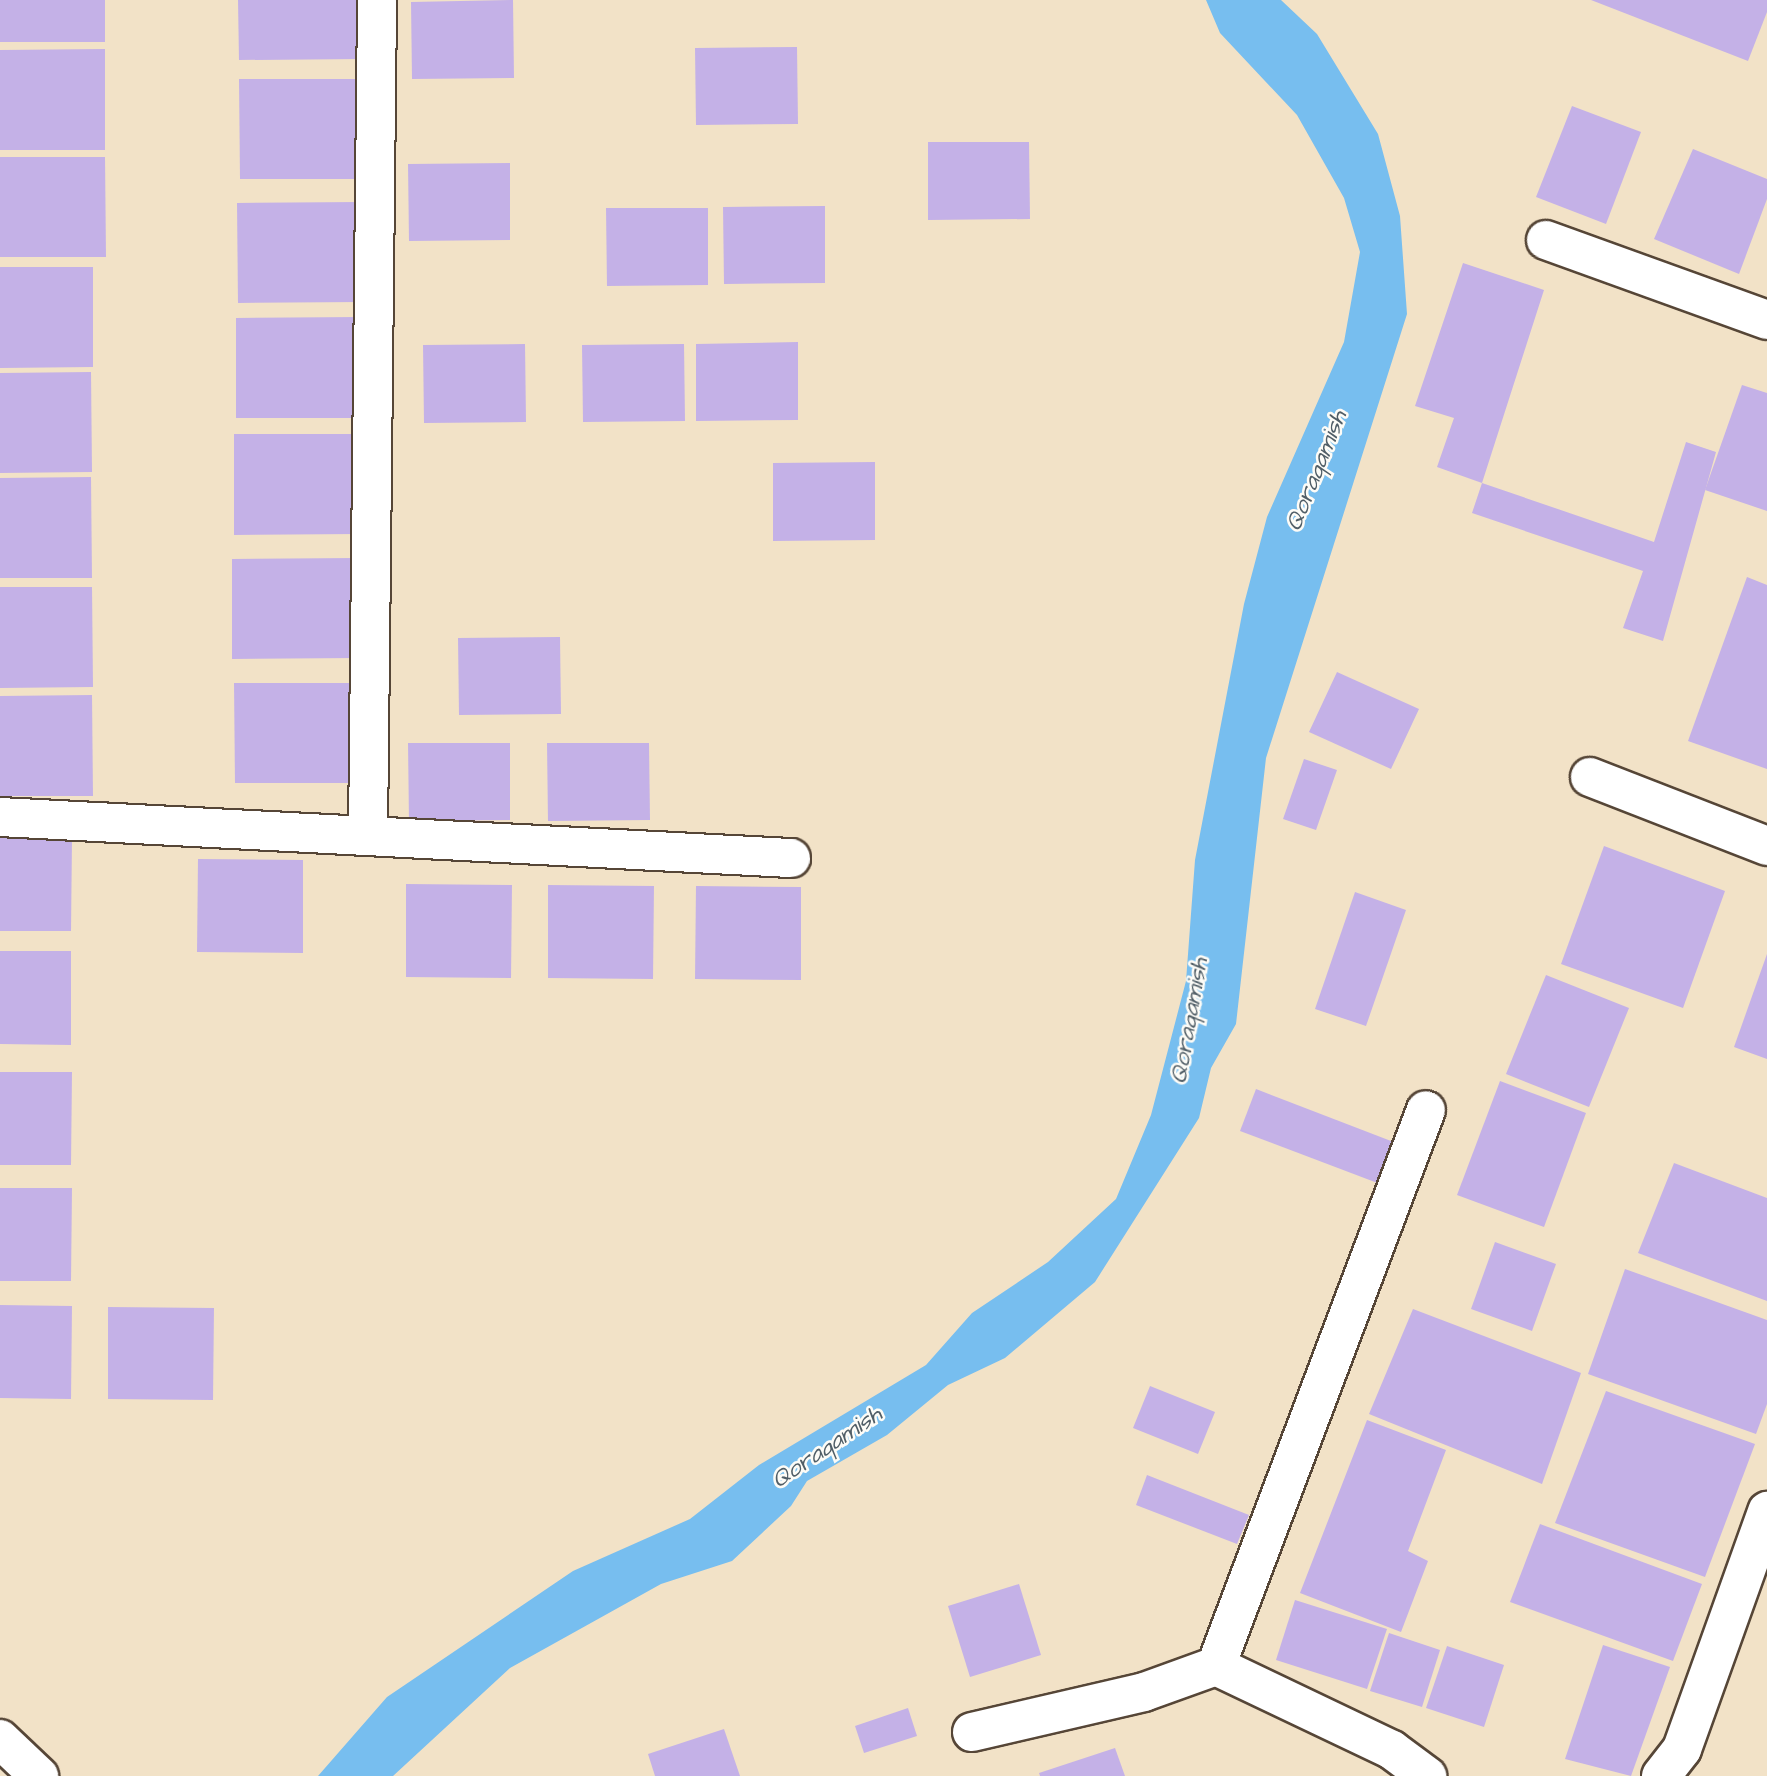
<!DOCTYPE html>
<html>
<head>
<meta charset="utf-8">
<style>
	body { margin:0 }
	#map { position:relative; width:1767px; height:1776px; overflow:hidden; background:#f2e2c7; font-family:"Architects Daughter",sans-serif }
	div>[style] { position:absolute }
	.water>* { inset:0; background:#77beef }
	.building>* { inset:0; background:#c4b1e7 }
	.roads { filter:drop-shadow(2px 0 #564637) drop-shadow(-2px 0 #564637) drop-shadow(0 2px #564637) drop-shadow(0 -2px #564637) }
	.minor>* { height:38px; margin:-19px; padding:0 19px; transform-origin:19px; border-radius:19px; background:#fff }
	span { translate:-50% -50%; white-space:nowrap; text-align:center; line-height:1.15; -webkit-text-stroke:5px #fdfcf7; paint-order:stroke }
	.water-label { font-size:24px; color:#505e67; font-style:italic }
</style>
</head>
<body>
<div id="map">
	<div class="water">
		<div style="clip-path:polygon(1206px 0,1281px 0,1317px 34px,1378px 134px,1400px 216px,1407px 314px,1266px 758px,1236px 1024px,1211px 1068px,1199px 1118px,1095px 1282px,1005px 1358px,948px 1385px,887px 1435px,807px 1481px,791px 1506px,732px 1561px,661px 1584px,510px 1668px,393px 1776px,318px 1776px,387px 1697px,573px 1571px,690px 1519px,759px 1465px,926px 1365px,972px 1313px,1048px 1262px,1116px 1199px,1151px 1115px,1186px 981px,1195px 860px,1244px 604px,1267px 517px,1344px 342px,1360px 252px,1344px 198px,1297px 115px,1220px 33px)"></div>
	</div>
	<div class="building">
		<div style="clip-path:polygon(0 0,105px 0,105px 42px,0 42px)"></div>
		<div style="clip-path:polygon(238px 0,362px 0,363px 59px,239px 60px)"></div>
		<div style="clip-path:polygon(513px 0,514px 78px,412px 79px,411px 2px)"></div>
		<div style="clip-path:polygon(1591px 0,1767px 0,1767px 12px,1748px 61px)"></div>
		<div style="clip-path:polygon(797px 47px,798px 124px,696px 125px,695px 48px)"></div>
		<div style="clip-path:polygon(105px 49px,105px 150px,0 150px,0 50px)"></div>
		<div style="clip-path:polygon(239px 79px,363px 79px,364px 179px,240px 179px)"></div>
		<div style="clip-path:polygon(1572px 106px,1641px 132px,1606px 224px,1536px 197px)"></div>
		<div style="clip-path:polygon(928px 142px,1029px 142px,1030px 219px,928px 220px)"></div>
		<div style="clip-path:polygon(1693px 149px,1767px 179px,1767px 199px,1739px 274px,1654px 239px)"></div>
		<div style="clip-path:polygon(0 157px,105px 157px,106px 257px,0 257px)"></div>
		<div style="clip-path:polygon(510px 163px,510px 240px,409px 241px,408px 164px)"></div>
		<div style="clip-path:polygon(361px 202px,362px 302px,238px 303px,237px 203px)"></div>
		<div style="clip-path:polygon(825px 206px,825px 283px,724px 284px,723px 207px)"></div>
		<div style="clip-path:polygon(606px 208px,708px 208px,708px 285px,607px 286px)"></div>
		<div style="clip-path:polygon(1463px 263px,1544px 290px,1482px 483px,1654px 542px,1686px 442px,1716px 452px,1663px 641px,1623px 628px,1643px 571px,1472px 513px,1482px 483px,1437px 467px,1454px 418px,1415px 406px)"></div>
		<div style="clip-path:polygon(0 267px,93px 267px,93px 367px,0 368px)"></div>
		<div style="clip-path:polygon(360px 317px,361px 418px,236px 418px,236px 318px)"></div>
		<div style="clip-path:polygon(798px 342px,798px 420px,696px 421px,696px 344px)"></div>
		<div style="clip-path:polygon(525px 344px,526px 422px,424px 423px,423px 345px)"></div>
		<div style="clip-path:polygon(684px 344px,685px 421px,583px 422px,582px 345px)"></div>
		<div style="clip-path:polygon(91px 372px,92px 472px,0 473px,0 373px)"></div>
		<div style="clip-path:polygon(1742px 385px,1767px 393px,1767px 511px,1705px 490px)"></div>
		<div style="clip-path:polygon(234px 434px,358px 434px,359px 534px,234px 535px)"></div>
		<div style="clip-path:polygon(875px 462px,875px 540px,773px 541px,773px 463px)"></div>
		<div style="clip-path:polygon(91px 477px,92px 578px,0 578px,0 478px)"></div>
		<div style="clip-path:polygon(356px 558px,357px 658px,232px 659px,232px 559px)"></div>
		<div style="clip-path:polygon(1747px 577px,1767px 585px,1767px 769px,1688px 741px)"></div>
		<div style="clip-path:polygon(0 587px,92px 587px,93px 687px,0 688px)"></div>
		<div style="clip-path:polygon(560px 637px,561px 714px,459px 715px,458px 638px)"></div>
		<div style="clip-path:polygon(1337px 672px,1419px 709px,1391px 769px,1309px 732px)"></div>
		<div style="clip-path:polygon(234px 683px,358px 683px,359px 783px,235px 783px)"></div>
		<div style="clip-path:polygon(92px 695px,93px 796px,0 796px,0 696px)"></div>
		<div style="clip-path:polygon(408px 743px,510px 743px,510px 820px,409px 821px)"></div>
		<div style="clip-path:polygon(547px 743px,649px 743px,650px 820px,548px 821px)"></div>
		<div style="clip-path:polygon(1304px 759px,1337px 770px,1316px 830px,1283px 819px)"></div>
		<div style="clip-path:polygon(0 838px,72px 838px,71px 931px,0 931px)"></div>
		<div style="clip-path:polygon(1604px 846px,1725px 891px,1683px 1008px,1561px 964px)"></div>
		<div style="clip-path:polygon(198px 859px,303px 860px,303px 953px,197px 952px)"></div>
		<div style="clip-path:polygon(406px 884px,512px 885px,511px 978px,406px 977px)"></div>
		<div style="clip-path:polygon(548px 885px,654px 886px,653px 979px,548px 978px)"></div>
		<div style="clip-path:polygon(696px 886px,801px 887px,801px 980px,695px 979px)"></div>
		<div style="clip-path:polygon(1355px 892px,1406px 910px,1366px 1026px,1315px 1009px)"></div>
		<div style="clip-path:polygon(0 951px,71px 951px,71px 1045px,0 1044px)"></div>
		<div style="clip-path:polygon(1767px 954px,1767px 1059px,1734px 1047px)"></div>
		<div style="clip-path:polygon(1546px 975px,1629px 1008px,1589px 1107px,1506px 1074px)"></div>
		<div style="clip-path:polygon(0 1072px,72px 1072px,71px 1165px,0 1165px)"></div>
		<div style="clip-path:polygon(1500px 1081px,1586px 1113px,1544px 1227px,1457px 1195px)"></div>
		<div style="clip-path:polygon(1256px 1089px,1404px 1146px,1388px 1187px,1240px 1131px)"></div>
		<div style="clip-path:polygon(1674px 1163px,1767px 1198px,1767px 1301px,1638px 1253px)"></div>
		<div style="clip-path:polygon(0 1188px,72px 1188px,71px 1281px,0 1281px)"></div>
		<div style="clip-path:polygon(1495px 1242px,1556px 1264px,1532px 1331px,1471px 1309px)"></div>
		<div style="clip-path:polygon(1625px 1269px,1767px 1320px,1767px 1404px,1756px 1434px,1588px 1374px)"></div>
		<div style="clip-path:polygon(0 1305px,72px 1306px,71px 1399px,0 1398px)"></div>
		<div style="clip-path:polygon(108px 1307px,214px 1308px,213px 1400px,108px 1399px)"></div>
		<div style="clip-path:polygon(1413px 1309px,1581px 1373px,1542px 1484px,1369px 1414px)"></div>
		<div style="clip-path:polygon(1150px 1386px,1215px 1412px,1198px 1454px,1133px 1428px)"></div>
		<div style="clip-path:polygon(1606px 1391px,1755px 1444px,1705px 1577px,1555px 1523px)"></div>
		<div style="clip-path:polygon(1367px 1420px,1446px 1450px,1408px 1551px,1428px 1561px,1401px 1632px,1300px 1593px)"></div>
		<div style="clip-path:polygon(1147px 1475px,1249px 1515px,1237px 1544px,1136px 1505px)"></div>
		<div style="clip-path:polygon(1540px 1524px,1702px 1584px,1673px 1661px,1510px 1602px)"></div>
		<div style="clip-path:polygon(1019px 1584px,1041px 1655px,970px 1677px,948px 1606px)"></div>
		<div style="clip-path:polygon(1295px 1600px,1387px 1629px,1367px 1689px,1276px 1660px)"></div>
		<div style="clip-path:polygon(1389px 1633px,1440px 1650px,1422px 1707px,1370px 1691px)"></div>
		<div style="clip-path:polygon(1603px 1645px,1670px 1667px,1631px 1776px,1565px 1759px)"></div>
		<div style="clip-path:polygon(1447px 1646px,1504px 1665px,1484px 1727px,1426px 1708px)"></div>
		<div style="clip-path:polygon(908px 1708px,917px 1736px,864px 1753px,855px 1726px)"></div>
		<div style="clip-path:polygon(724px 1729px,740px 1776px,655px 1776px,648px 1754px)"></div>
		<div style="clip-path:polygon(1115px 1748px,1125px 1776px,1040px 1776px,1039px 1773px)"></div>
	</div>
	<div class="roads">
		<div class="minor">
			<div style="left:1546px;top:240px;width:235px;rotate:19.9deg"></div>
			<div style="left:1590px;top:777px;width:190px;rotate:21.3deg"></div>
			<div style="left:0;top:817px;width:792px;rotate:2.97deg"></div>
			<div style="left:368px;top:835px;width:835px;rotate:-89.38deg"></div>
			<div style="left:1216px;top:1666px;width:594px;rotate:-69.31deg"></div>
			<div style="left:972px;top:1732px;width:177px;rotate:-13.1deg"></div>
			<div style="left:1144px;top:1692px;width:77px;rotate:-19.9deg"></div>
			<div style="left:1216px;top:1666px;width:195px;rotate:25.5deg"></div>
			<div style="left:1392px;top:1750px;width:44px;rotate:36.6deg"></div>
			<div style="left:0;top:1739px;width:54px;rotate:43.5deg"></div>
			<div style="left:1661px;top:1776px;width:34px;rotate:-52deg"></div>
			<div style="left:1682px;top:1749px;width:253px;rotate:-70.3deg"></div>
		</div>
	</div>
	<div class="water-label">
		<span style="left:1317px;top:471px;rotate:-68deg">Qoraqamish</span>
		<span style="left:1190px;top:1021px;rotate:-80deg">Qoraqamish</span>
		<span style="left:827px;top:1448px;rotate:-34deg">Qoraqamish</span>
	</div>
</div>
</body>
</html>
